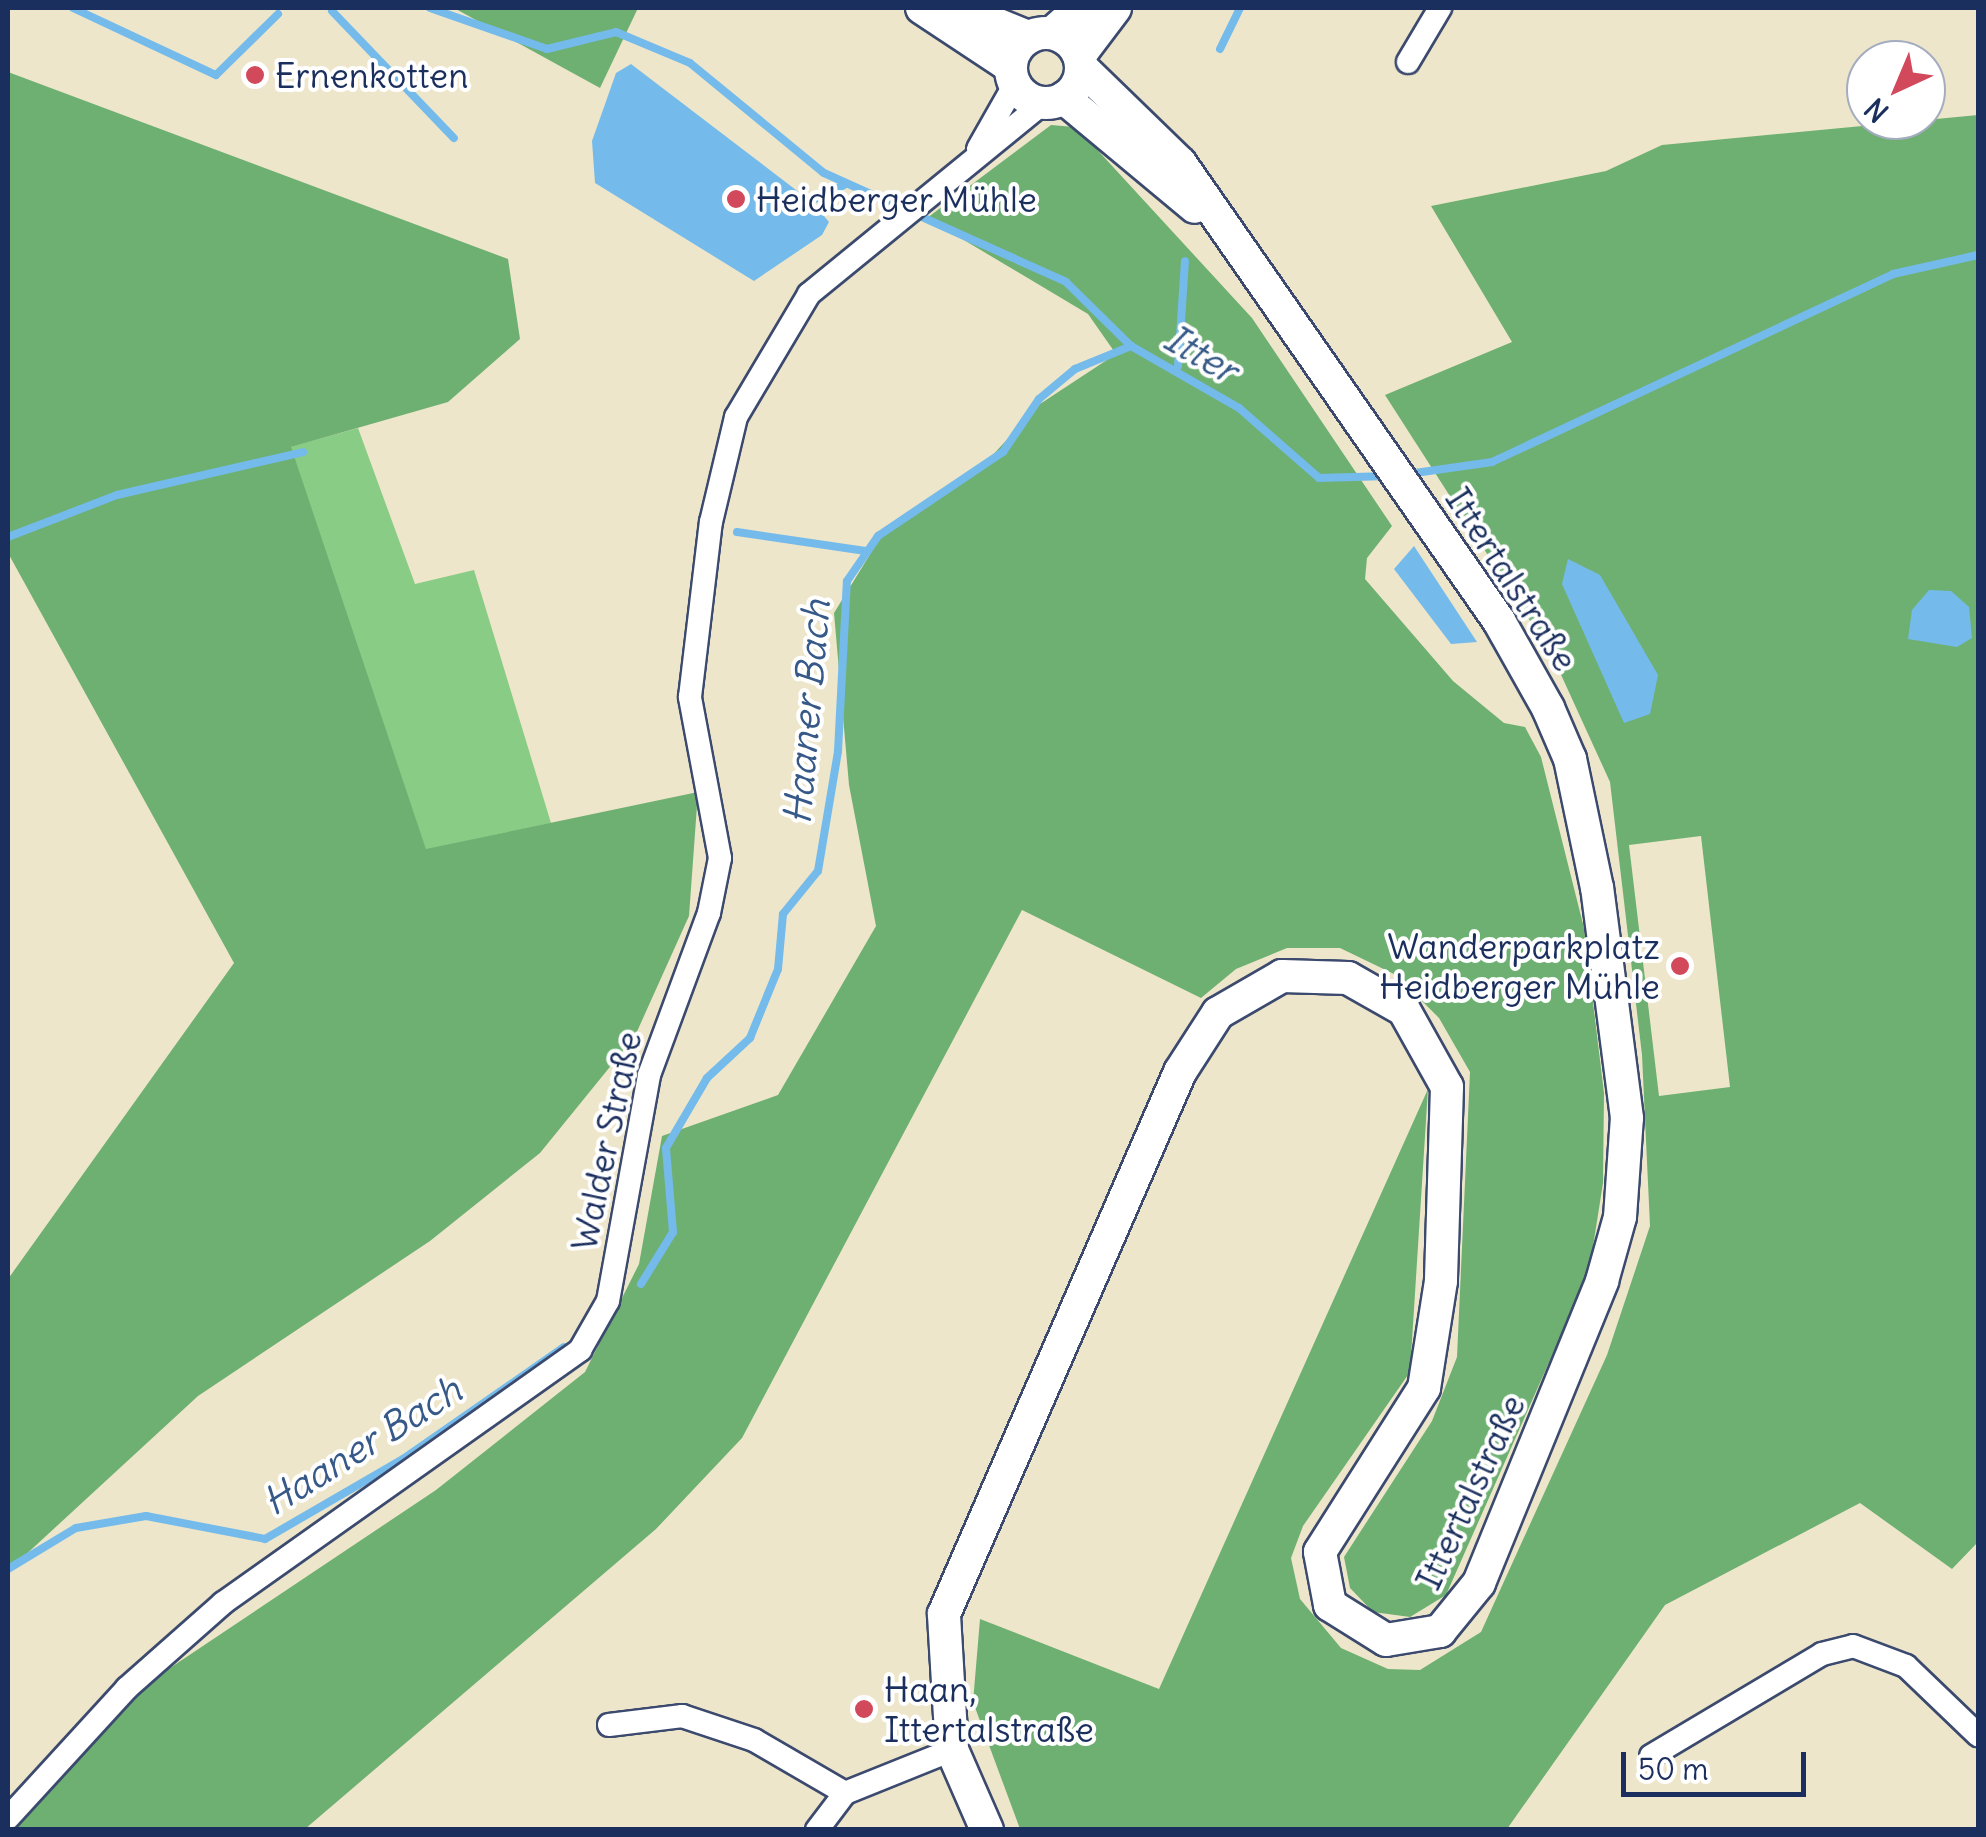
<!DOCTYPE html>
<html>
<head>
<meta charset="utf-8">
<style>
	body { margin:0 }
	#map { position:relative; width:1986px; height:1837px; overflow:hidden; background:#eee6ca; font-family:Delius,sans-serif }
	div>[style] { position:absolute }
	.green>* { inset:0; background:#88cc85 }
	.forest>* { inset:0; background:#6eb072 }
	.water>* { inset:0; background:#74bbeb }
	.stream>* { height:8px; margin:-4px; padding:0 4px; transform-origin:4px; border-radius:4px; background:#74bbeb }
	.roads { filter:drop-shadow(2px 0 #3b4a6e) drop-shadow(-2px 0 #3b4a6e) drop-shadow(0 2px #3b4a6e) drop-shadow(0 -2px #3b4a6e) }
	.street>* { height:22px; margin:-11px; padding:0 11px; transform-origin:11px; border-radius:11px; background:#fff }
	.secondary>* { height:32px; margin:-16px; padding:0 16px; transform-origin:16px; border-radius:16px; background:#fff }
	.secondary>.ring { margin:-16px; padding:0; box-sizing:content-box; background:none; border:32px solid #fff; border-radius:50% }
	.dots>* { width:28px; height:28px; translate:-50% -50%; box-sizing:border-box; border:5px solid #fff; border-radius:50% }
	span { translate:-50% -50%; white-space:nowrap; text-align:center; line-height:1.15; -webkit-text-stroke:8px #fff; paint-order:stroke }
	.poi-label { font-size:35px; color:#1b2f5e }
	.left { translate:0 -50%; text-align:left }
	.right { translate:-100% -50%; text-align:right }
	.street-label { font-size:35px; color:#1b2f5e }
	.water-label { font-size:38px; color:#365988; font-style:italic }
	.frame { position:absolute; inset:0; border:10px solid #1b2f5e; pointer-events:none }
	.north { position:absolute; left:1846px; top:40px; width:100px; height:100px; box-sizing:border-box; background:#fff; border:2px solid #a4acbf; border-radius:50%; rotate:224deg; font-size:28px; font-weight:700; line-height:40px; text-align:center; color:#1b2f5e }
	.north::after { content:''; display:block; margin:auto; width:35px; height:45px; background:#d1495b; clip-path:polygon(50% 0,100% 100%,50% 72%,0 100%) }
	.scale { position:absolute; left:1621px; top:1752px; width:185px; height:45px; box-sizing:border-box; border:5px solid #1b2f5e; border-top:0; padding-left:12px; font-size:30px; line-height:35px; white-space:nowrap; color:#1b2f5e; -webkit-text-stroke:8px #fff; paint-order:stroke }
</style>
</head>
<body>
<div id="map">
	<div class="green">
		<div style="clip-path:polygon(358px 428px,415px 584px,474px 570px,551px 823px,426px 850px,290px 447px)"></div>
	</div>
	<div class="forest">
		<div style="clip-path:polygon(454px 8px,638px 8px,600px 88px)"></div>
		<div style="clip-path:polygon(8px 72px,508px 259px,520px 339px,448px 402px,291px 447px,426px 849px,698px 792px,689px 916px,635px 1036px,540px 1153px,430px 1241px,198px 1396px,8px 1571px,8px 1279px,234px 963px,8px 553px)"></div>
		<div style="clip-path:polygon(evenodd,1978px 115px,1978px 1542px,1952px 1569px,1860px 1503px,1665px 1605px,1507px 1829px,1020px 1829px,973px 1702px,980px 1619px,1159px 1689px,1428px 1089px,1410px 1372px,1303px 1526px,1291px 1558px,1300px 1599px,1341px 1648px,1388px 1669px,1420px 1670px,1481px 1632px,1607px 1355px,1650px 1226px,1642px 1055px,1610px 782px,1552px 655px,1385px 395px,1512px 342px,1431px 206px,1606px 171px,1662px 145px,1978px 115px,1701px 836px,1730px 1087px,1659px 1096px,1629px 845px,1701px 836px)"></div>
		<div style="clip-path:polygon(1051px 125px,1074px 127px,1091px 143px,1252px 318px,1392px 526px,1367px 558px,1365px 579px,1453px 681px,1504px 723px,1525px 727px,1541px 757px,1584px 928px,1604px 1093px,1603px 1183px,1589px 1272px,1446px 1595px,1410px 1617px,1373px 1612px,1350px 1588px,1344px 1557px,1432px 1421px,1457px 1357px,1470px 1072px,1439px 1018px,1396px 975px,1340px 948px,1287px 948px,1236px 969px,1201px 998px,1022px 910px,742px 1438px,656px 1529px,305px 1829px,14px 1830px,152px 1680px,436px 1490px,585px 1372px,639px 1264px,662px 1136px,778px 1095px,876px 926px,849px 785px,834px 613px,885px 530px,976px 473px,1040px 404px,1116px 354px,1088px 314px,927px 218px)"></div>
	</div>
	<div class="water">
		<div style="clip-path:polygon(631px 64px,813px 203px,829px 222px,822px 235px,754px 281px,595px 183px,592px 141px,616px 73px)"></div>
		<div style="clip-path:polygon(1414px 546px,1477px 642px,1451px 644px,1394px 569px)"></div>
		<div style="clip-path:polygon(1568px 559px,1600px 575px,1658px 675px,1650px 714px,1624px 723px,1562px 584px)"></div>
		<div style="clip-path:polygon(1929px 590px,1951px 591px,1969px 607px,1972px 638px,1957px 647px,1908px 639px,1912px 610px)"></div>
	</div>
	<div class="stream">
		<div style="left:73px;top:8px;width:158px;rotate:25.1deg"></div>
		<div style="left:216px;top:75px;width:87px;rotate:-44.5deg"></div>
		<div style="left:430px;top:8px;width:124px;rotate:19.3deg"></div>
		<div style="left:547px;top:49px;width:71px;rotate:-13.8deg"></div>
		<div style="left:616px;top:32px;width:80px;rotate:22.7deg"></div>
		<div style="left:690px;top:63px;width:173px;rotate:39.4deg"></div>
		<div style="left:824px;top:173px;width:265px;rotate:24.2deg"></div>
		<div style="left:1066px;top:282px;width:91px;rotate:44.6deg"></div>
		<div style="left:1131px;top:346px;width:125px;rotate:29.9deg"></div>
		<div style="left:1239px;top:408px;width:106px;rotate:41.2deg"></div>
		<div style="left:1319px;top:478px;width:70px;rotate:-1.6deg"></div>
		<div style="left:332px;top:11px;width:176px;rotate:46.2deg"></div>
		<div style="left:1220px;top:49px;width:46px;rotate:-64deg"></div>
		<div style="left:807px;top:203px;width:41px;rotate:-25.9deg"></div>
		<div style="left:1178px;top:366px;width:105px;rotate:-86.2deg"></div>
		<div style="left:1408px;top:474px;width:85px;rotate:-8.1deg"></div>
		<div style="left:1492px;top:462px;width:443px;rotate:-25.1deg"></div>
		<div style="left:1893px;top:274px;width:87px;rotate:-12.6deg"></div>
		<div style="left:737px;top:532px;width:130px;rotate:8.4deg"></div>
		<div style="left:8px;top:537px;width:117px;rotate:-21.1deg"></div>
		<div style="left:117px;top:495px;width:191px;rotate:-13deg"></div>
		<div style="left:641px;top:1284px;width:61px;rotate:-58.4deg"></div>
		<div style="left:673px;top:1232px;width:84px;rotate:-94.8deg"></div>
		<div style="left:666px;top:1148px;width:81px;rotate:-59.6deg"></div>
		<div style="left:707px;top:1078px;width:59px;rotate:-42.9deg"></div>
		<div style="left:750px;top:1038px;width:74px;rotate:-67.9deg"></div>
		<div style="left:778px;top:969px;width:55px;rotate:-84.8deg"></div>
		<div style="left:783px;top:914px;width:55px;rotate:-50.9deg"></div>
		<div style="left:818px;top:871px;width:122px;rotate:-80.5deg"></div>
		<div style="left:838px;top:751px;width:170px;rotate:-87deg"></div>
		<div style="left:847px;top:581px;width:55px;rotate:-55.4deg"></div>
		<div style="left:878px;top:536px;width:151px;rotate:-33.9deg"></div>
		<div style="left:1003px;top:452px;width:64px;rotate:-55.8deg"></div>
		<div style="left:1039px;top:399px;width:47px;rotate:-39.8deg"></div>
		<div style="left:1075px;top:369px;width:61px;rotate:-22.3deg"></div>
		<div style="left:8px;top:1569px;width:79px;rotate:-31.1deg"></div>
		<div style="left:76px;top:1528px;width:71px;rotate:-9.7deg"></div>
		<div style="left:146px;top:1516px;width:121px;rotate:10.9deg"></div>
		<div style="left:265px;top:1539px;width:160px;rotate:-30.1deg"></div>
		<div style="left:403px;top:1459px;width:196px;rotate:-34.8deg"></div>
	</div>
	<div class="roads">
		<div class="street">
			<div style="left:1408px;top:62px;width:63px;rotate:-59.3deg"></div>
			<div style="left:978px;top:149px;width:75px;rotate:-60.4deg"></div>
			<div style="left:609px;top:1725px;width:74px;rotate:-7deg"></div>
			<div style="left:682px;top:1716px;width:76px;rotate:18.4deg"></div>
			<div style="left:754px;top:1740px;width:105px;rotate:30.2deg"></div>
			<div style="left:1651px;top:1756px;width:199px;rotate:-30.8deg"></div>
			<div style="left:1822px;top:1654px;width:32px;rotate:-14deg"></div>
			<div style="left:1853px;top:1646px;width:57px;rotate:20.7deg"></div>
			<div style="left:1906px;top:1666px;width:100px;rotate:43.8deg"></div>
			<div style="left:8px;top:1818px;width:176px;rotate:-47.5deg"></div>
			<div style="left:127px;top:1688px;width:128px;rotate:-41.5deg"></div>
			<div style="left:223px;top:1603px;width:438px;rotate:-35.3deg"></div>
			<div style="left:580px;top:1350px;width:56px;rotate:-60.3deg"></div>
			<div style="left:608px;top:1301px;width:230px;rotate:-79.7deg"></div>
			<div style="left:649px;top:1075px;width:173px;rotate:-69.7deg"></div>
			<div style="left:709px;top:913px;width:56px;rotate:-78.7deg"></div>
			<div style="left:720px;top:858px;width:164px;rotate:-100.6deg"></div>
			<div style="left:690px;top:697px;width:176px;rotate:-83.2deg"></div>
			<div style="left:711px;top:522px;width:108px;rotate:-76.6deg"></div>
			<div style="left:736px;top:417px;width:143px;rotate:-59.3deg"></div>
			<div style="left:809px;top:294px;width:301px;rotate:-39.2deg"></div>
			<div style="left:817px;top:1830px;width:46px;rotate:-52.9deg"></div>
			<div style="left:845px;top:1793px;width:115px;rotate:-21.9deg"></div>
		</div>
		<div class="secondary">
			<div style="left:922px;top:8px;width:105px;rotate:33.4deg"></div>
			<div style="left:957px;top:8px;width:77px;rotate:22.2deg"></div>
			<div class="ring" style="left:1011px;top:33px;width:38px;height:38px"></div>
			<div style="left:1052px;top:33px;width:38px;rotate:-41deg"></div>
			<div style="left:1079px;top:56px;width:60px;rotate:-53.1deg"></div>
			<div style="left:1064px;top:98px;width:170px;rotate:39.8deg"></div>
			<div style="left:987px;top:1830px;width:87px;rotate:-113.6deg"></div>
			<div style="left:952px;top:1750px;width:136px;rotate:-93.4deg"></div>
			<div style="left:944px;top:1614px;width:591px;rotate:-66.47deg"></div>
			<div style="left:1180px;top:1072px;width:70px;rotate:-57.2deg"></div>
			<div style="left:1218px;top:1013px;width:74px;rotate:-30deg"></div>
			<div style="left:1282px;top:976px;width:66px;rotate:1.7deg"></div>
			<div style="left:1348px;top:978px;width:64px;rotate:29.7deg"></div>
			<div style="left:1404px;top:1010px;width:88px;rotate:60.8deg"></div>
			<div style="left:1447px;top:1087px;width:194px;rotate:91.8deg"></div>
			<div style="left:1441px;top:1281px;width:108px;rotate:99deg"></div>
			<div style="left:1424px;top:1388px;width:194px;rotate:122.4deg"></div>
			<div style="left:1320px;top:1552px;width:54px;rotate:79.3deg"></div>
			<div style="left:1330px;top:1605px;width:66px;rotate:32deg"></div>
			<div style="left:1386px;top:1640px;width:55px;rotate:-9.5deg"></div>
			<div style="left:1440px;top:1631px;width:62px;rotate:-50.9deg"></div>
			<div style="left:1479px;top:1583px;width:326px;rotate:-67.8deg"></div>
			<div style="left:1602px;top:1281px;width:66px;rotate:-74.3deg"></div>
			<div style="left:1620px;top:1217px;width:99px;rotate:-86deg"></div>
			<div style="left:1627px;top:1118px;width:232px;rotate:-97.4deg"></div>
			<div style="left:1597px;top:888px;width:132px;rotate:-101.8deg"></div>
			<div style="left:1570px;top:759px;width:56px;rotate:-113.3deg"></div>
			<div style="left:1548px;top:708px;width:100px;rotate:-119.4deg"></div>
			<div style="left:1499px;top:621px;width:558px;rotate:-124.86deg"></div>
			<div style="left:1180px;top:163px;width:136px;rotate:-135.9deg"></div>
		</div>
	</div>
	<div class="dots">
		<div style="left:255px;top:75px;background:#d1495b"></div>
		<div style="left:736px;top:199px;background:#d1495b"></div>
		<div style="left:1680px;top:966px;background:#d1495b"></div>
		<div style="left:864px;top:1709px;background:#d1495b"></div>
	</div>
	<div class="poi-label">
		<span class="left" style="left:275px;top:75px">Ernenkotten</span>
		<span class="left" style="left:756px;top:199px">Heidberger Mühle</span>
		<span class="right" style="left:1660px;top:966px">Wanderparkplatz<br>Heidberger Mühle</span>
		<span class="left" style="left:884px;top:1709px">Haan,<br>Ittertalstraße</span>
	</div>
	<div class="street-label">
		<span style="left:1512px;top:579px;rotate:57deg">Ittertalstraße</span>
		<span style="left:606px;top:1141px;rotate:-78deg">Walder Straße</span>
		<span style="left:1470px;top:1492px;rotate:-65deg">Ittertalstraße</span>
	</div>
	<div class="water-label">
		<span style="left:1201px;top:354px;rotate:30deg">Itter</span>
		<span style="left:807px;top:712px;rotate:-85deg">Haaner Bach</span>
		<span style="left:362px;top:1446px;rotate:-32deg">Haaner Bach</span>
	</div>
	<div class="frame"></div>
	<div class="north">N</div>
	<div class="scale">50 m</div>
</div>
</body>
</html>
